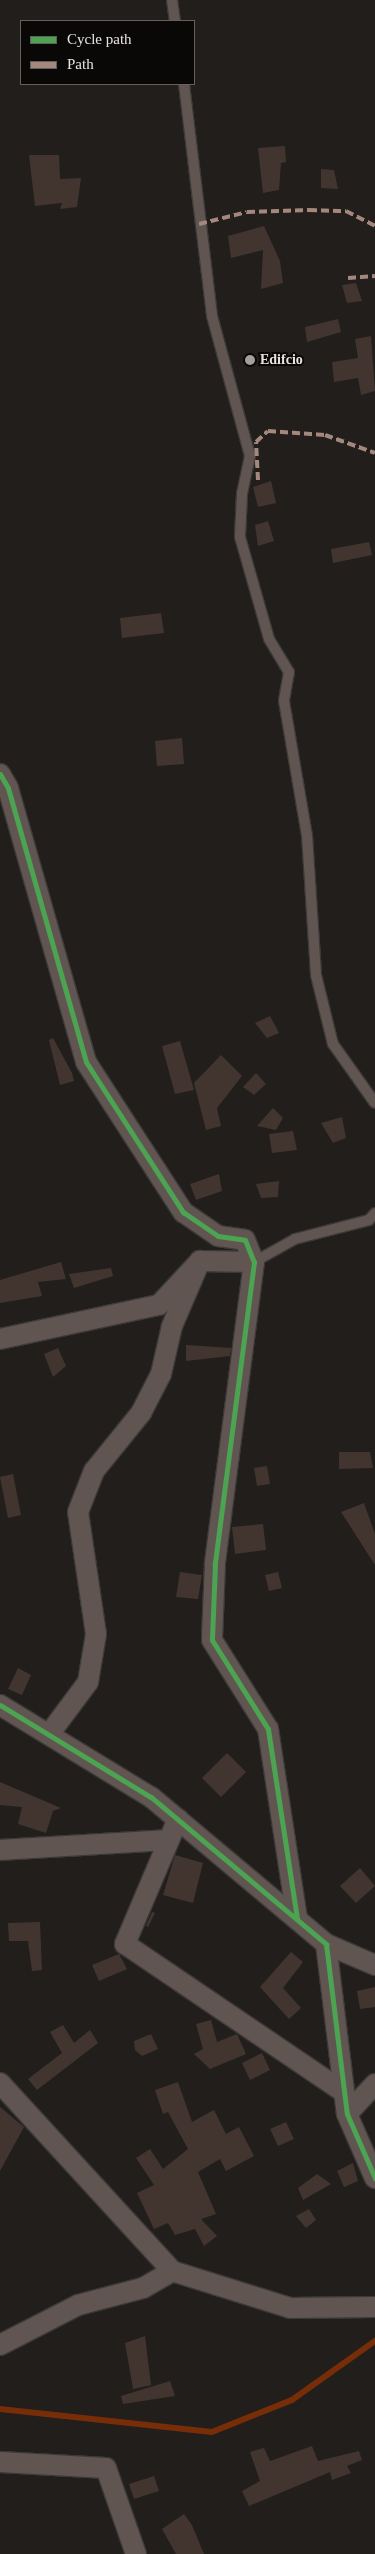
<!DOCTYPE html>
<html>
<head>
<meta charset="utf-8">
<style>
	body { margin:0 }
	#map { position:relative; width:375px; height:2554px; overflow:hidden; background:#211e1c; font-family:"Times New Roman",serif }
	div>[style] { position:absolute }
	.stream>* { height:5.5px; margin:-2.75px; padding:0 2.75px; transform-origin:2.75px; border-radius:2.75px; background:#772d07 }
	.building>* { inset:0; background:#423530 }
	.roads { filter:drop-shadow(1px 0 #3c3a39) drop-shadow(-1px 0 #3c3a39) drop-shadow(0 1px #3c3a39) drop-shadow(0 -1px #3c3a39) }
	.service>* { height:10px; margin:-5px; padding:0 5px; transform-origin:5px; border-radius:5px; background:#615551 }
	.minor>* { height:20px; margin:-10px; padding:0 10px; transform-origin:10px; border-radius:10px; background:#615551 }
	.quiet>* { height:4px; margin-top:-2px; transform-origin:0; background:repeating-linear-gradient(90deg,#a5887d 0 8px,transparent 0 12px) }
	.cycleway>* { height:5px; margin:-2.5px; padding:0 2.5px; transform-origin:2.5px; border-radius:2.5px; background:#4ca352 }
	.dots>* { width:14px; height:14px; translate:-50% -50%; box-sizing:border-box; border:2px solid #0a0807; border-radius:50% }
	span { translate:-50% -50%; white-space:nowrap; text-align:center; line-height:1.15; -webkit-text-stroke:4px #0a0807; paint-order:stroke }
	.poi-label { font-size:14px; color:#e8e4e2; font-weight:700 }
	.left { translate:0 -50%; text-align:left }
	.legend { position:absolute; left:20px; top:20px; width:175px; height:65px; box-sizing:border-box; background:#0a0807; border:1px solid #63605f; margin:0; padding:6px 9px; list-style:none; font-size:15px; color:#e8e4e2 }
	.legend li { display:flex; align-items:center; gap:10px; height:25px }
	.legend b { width:25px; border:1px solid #63605f }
</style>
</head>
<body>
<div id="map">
	<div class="stream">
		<div style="left:0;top:2409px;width:213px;rotate:6.2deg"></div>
		<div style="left:212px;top:2432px;width:86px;rotate:-21.8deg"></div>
		<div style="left:292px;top:2400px;width:102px;rotate:-35.4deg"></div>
	</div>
	<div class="building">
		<div style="clip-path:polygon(285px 146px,286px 162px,281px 163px,279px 190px,263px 193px,258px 148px)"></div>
		<div style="clip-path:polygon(29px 155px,59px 155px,60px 179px,81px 178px,77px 207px,60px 209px,62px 203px,35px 206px)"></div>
		<div style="clip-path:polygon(321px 169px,334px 170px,338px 189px,321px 188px)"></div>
		<div style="clip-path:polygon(264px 226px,280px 261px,283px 283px,261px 289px,263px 250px,231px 258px,228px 236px)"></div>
		<div style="clip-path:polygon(356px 283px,362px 301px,347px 303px,342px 285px)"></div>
		<div style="clip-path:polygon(338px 319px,341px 332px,307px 342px,305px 327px)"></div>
		<div style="clip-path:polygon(371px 336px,375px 391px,361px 395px,358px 378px,334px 382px,332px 362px,358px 358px,355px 339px)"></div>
		<div style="clip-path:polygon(271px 481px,276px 503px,258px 507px,253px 487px)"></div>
		<div style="clip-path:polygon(268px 521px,274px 541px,258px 546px,255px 525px)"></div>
		<div style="clip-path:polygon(369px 542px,372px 555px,333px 563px,331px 549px)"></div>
		<div style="clip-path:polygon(161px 613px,164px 633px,122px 638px,120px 618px)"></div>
		<div style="clip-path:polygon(182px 738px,184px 764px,157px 766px,155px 741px)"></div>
		<div style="clip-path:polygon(270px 1016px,279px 1033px,267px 1038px,255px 1023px)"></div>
		<div style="clip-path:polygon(53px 1038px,72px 1073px,74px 1081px,60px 1085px,49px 1040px)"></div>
		<div style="clip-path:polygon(180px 1041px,194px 1090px,175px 1094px,162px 1046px)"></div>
		<div style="clip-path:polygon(221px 1055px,242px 1076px,217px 1108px,221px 1126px,206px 1130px,194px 1083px)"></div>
		<div style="clip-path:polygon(256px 1073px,266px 1084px,254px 1095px,243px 1087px)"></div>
		<div style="clip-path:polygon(273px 1108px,283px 1118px,276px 1130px,257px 1126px)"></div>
		<div style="clip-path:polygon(342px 1117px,346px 1138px,333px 1143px,321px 1123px)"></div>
		<div style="clip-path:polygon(293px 1131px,297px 1150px,272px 1153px,269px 1134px)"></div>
		<div style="clip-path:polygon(219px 1174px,222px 1191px,196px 1200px,190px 1184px)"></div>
		<div style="clip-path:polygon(279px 1181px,278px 1197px,261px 1198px,256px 1184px)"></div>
		<div style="clip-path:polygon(61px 1262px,66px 1279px,38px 1282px,42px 1296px,0 1303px,0 1280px)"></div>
		<div style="clip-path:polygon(111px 1268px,113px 1276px,74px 1288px,69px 1274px)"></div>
		<div style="clip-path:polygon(186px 1345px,231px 1348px,230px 1356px,186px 1361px)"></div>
		<div style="clip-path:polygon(58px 1348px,66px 1366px,53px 1377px,44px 1354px)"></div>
		<div style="clip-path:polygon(339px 1452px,370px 1452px,373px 1468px,339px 1469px)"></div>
		<div style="clip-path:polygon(267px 1466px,270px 1484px,257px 1486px,254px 1468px)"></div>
		<div style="clip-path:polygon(13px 1474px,21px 1515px,8px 1518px,0 1477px)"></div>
		<div style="clip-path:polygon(364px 1503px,375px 1534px,375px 1565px,341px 1512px)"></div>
		<div style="clip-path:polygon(263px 1524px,266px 1550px,235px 1554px,232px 1527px)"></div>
		<div style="clip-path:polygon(180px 1572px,202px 1575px,198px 1599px,176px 1597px)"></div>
		<div style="clip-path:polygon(278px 1572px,282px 1588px,269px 1591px,265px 1575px)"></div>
		<div style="clip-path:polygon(18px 1668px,31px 1675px,22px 1695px,8px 1689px)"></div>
		<div style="clip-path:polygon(227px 1753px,246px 1772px,221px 1797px,202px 1778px)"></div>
		<div style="clip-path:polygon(0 1782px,61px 1808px,53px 1811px,46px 1833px,18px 1824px,22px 1807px,0 1805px)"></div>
		<div style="clip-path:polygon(175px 1855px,203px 1863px,193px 1903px,163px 1895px)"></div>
		<div style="clip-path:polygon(360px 1868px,375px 1886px,356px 1903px,340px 1886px)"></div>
		<div style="clip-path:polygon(152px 1912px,155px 1913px,148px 1927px,146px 1926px)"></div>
		<div style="clip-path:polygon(40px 1922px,42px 1970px,32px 1971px,28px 1941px,9px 1941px,8px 1923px)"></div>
		<div style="clip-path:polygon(291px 1952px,303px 1962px,283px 1988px,301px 2008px,289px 2019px,260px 1987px)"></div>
		<div style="clip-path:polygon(119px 1954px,127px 1969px,99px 1981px,92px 1965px)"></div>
		<div style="clip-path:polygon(375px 1987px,375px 2007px,360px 2009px,357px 1991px)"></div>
		<div style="clip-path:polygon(211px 2020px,217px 2042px,237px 2034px,246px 2054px,210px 2069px,194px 2054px,203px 2049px,196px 2024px)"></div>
		<div style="clip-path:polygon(63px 2025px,74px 2043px,90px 2030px,98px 2043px,37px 2090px,28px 2079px,62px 2053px,50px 2032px)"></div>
		<div style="clip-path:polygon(151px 2034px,158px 2049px,142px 2056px,135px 2050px,134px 2041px)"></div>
		<div style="clip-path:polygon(262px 2053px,270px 2070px,250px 2080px,242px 2063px)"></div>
		<div style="clip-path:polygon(178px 2082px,192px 2122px,214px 2110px,226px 2134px,239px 2127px,254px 2156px,226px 2171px,220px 2159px,198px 2172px,216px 2214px,201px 2219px,217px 2236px,204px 2246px,195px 2229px,175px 2235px,168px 2223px,154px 2229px,137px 2193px,154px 2185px,136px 2158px,150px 2149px,163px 2169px,188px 2149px,168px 2112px,163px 2114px,155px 2090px)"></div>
		<div style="clip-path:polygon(0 2107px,24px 2127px,0 2171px)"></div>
		<div style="clip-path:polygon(286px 2122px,294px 2139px,278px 2146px,270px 2129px)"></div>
		<div style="clip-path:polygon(353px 2163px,358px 2181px,344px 2187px,337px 2171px)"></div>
		<div style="clip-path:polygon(317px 2174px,331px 2184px,303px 2200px,298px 2188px)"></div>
		<div style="clip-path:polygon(309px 2209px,316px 2220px,306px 2228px,296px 2216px)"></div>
		<div style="clip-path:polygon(145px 2336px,151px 2385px,133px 2389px,125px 2343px)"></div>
		<div style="clip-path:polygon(170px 2381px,175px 2396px,123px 2404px,121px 2396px)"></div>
		<div style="clip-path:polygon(312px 2446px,318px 2461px,359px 2451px,362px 2460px,347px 2466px,351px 2473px,332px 2480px,330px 2472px,249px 2506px,242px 2491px,260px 2481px,250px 2452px,264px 2448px,270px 2461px)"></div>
		<div style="clip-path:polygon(154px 2476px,159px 2491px,134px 2499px,129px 2484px)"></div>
		<div style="clip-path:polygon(184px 2514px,192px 2525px,204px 2554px,176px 2554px,162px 2529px)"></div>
	</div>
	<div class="roads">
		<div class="service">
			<div style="left:172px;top:0;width:21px;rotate:82deg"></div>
			<div style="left:184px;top:84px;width:234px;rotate:83.1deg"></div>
			<div style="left:212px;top:316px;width:145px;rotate:74.8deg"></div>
			<div style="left:250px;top:456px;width:39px;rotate:102deg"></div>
			<div style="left:242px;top:494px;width:43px;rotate:92.7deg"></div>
			<div style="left:240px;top:537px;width:106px;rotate:74.1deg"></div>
			<div style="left:269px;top:639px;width:39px;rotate:59deg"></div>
			<div style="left:289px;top:672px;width:29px;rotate:100deg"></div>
			<div style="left:284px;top:701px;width:136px;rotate:80.3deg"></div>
			<div style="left:307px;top:835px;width:140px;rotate:86.3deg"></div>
			<div style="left:316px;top:975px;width:71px;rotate:76.2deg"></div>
			<div style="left:333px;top:1044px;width:72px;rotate:54.6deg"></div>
			<div style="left:254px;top:1262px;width:47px;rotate:-29.3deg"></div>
			<div style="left:295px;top:1239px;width:76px;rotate:-14.4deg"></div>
			<div style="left:369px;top:1220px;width:9px;rotate:-49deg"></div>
		</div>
		<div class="minor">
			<div style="left:0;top:774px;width:16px;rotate:60deg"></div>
			<div style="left:8px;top:788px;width:285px;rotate:74.1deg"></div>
			<div style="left:86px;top:1062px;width:179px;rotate:57.1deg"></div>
			<div style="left:183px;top:1212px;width:42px;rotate:34.4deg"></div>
			<div style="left:218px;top:1236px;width:27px;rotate:8deg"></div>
			<div style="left:245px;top:1240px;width:24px;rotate:68deg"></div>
			<div style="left:254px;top:1262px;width:305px;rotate:97.4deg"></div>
			<div style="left:215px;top:1564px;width:76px;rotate:92.3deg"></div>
			<div style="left:212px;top:1640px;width:105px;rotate:57.8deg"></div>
			<div style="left:268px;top:1729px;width:192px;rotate:81.3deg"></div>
			<div style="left:0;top:1339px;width:163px;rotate:-12.1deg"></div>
			<div style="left:159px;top:1305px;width:60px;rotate:-47deg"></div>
			<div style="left:200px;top:1261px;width:54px;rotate:1.1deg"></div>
			<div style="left:0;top:1705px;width:177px;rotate:31.4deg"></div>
			<div style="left:151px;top:1797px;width:229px;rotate:40deg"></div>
			<div style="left:326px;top:1944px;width:171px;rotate:83deg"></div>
			<div style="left:347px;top:2114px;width:70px;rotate:66.4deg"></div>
			<div style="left:50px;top:1733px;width:64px;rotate:-53.3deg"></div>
			<div style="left:88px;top:1682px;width:49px;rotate:-80.5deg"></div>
			<div style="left:96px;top:1634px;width:123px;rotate:-98.4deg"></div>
			<div style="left:78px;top:1512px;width:44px;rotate:-68.7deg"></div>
			<div style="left:94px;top:1471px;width:75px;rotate:-51deg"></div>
			<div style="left:141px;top:1413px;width:44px;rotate:-62.9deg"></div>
			<div style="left:161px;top:1374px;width:49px;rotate:-77.1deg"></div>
			<div style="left:172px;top:1326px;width:71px;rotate:-66.7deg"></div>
			<div style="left:178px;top:1819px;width:136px;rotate:113deg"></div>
			<div style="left:125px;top:1944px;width:264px;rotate:34.1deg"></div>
			<div style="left:0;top:1850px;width:169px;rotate:-3.4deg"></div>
			<div style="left:326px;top:1944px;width:53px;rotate:23.2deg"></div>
			<div style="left:0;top:2083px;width:255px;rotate:47.5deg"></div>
			<div style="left:172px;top:2271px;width:124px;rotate:17.4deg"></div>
			<div style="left:290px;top:2308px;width:85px;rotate:-0.7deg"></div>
			<div style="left:347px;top:2114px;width:41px;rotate:-47deg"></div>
			<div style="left:0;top:2345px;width:88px;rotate:-27.1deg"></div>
			<div style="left:78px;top:2305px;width:67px;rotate:-14.7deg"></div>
			<div style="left:143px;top:2288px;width:34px;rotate:-30deg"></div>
			<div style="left:0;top:2462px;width:106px;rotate:3.2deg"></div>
			<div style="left:106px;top:2468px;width:91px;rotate:70.8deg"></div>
		</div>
	</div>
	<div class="quiet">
		<div style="left:199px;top:224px;width:49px;rotate:-14deg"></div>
		<div style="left:247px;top:212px;width:62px;rotate:-1.8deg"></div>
		<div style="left:309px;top:210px;width:37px;rotate:2deg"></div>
		<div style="left:346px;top:211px;width:33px;rotate:27deg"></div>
		<div style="left:348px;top:278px;width:27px;rotate:-4deg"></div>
		<div style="left:258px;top:480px;width:38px;rotate:-93deg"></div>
		<div style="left:256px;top:442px;width:16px;rotate:-43deg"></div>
		<div style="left:268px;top:431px;width:57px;rotate:4deg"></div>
		<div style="left:325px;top:435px;width:53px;rotate:19.8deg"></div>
	</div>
	<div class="cycleway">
		<div style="left:0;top:774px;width:16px;rotate:60deg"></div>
		<div style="left:8px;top:788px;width:285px;rotate:74.1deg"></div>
		<div style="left:86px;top:1062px;width:179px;rotate:57.1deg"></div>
		<div style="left:183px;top:1212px;width:42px;rotate:34.4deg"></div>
		<div style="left:218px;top:1236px;width:27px;rotate:8deg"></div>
		<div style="left:245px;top:1240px;width:24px;rotate:68deg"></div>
		<div style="left:254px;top:1262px;width:305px;rotate:97.4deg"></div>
		<div style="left:215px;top:1564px;width:76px;rotate:92.3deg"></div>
		<div style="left:212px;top:1640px;width:105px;rotate:57.8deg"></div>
		<div style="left:268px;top:1729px;width:192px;rotate:81.3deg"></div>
		<div style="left:0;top:1705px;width:177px;rotate:31.4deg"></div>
		<div style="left:151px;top:1797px;width:229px;rotate:40deg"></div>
		<div style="left:326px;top:1944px;width:171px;rotate:83deg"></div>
		<div style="left:347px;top:2114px;width:70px;rotate:66.4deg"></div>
	</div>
	<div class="dots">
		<div style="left:250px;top:360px;background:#a29f9d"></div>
	</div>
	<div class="poi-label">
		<span class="left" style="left:260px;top:360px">Edifcio</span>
	</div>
	<ul class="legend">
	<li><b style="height:6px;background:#4ca352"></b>Cycle path</li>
	<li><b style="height:6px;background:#a5887d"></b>Path</li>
	</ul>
</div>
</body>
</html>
